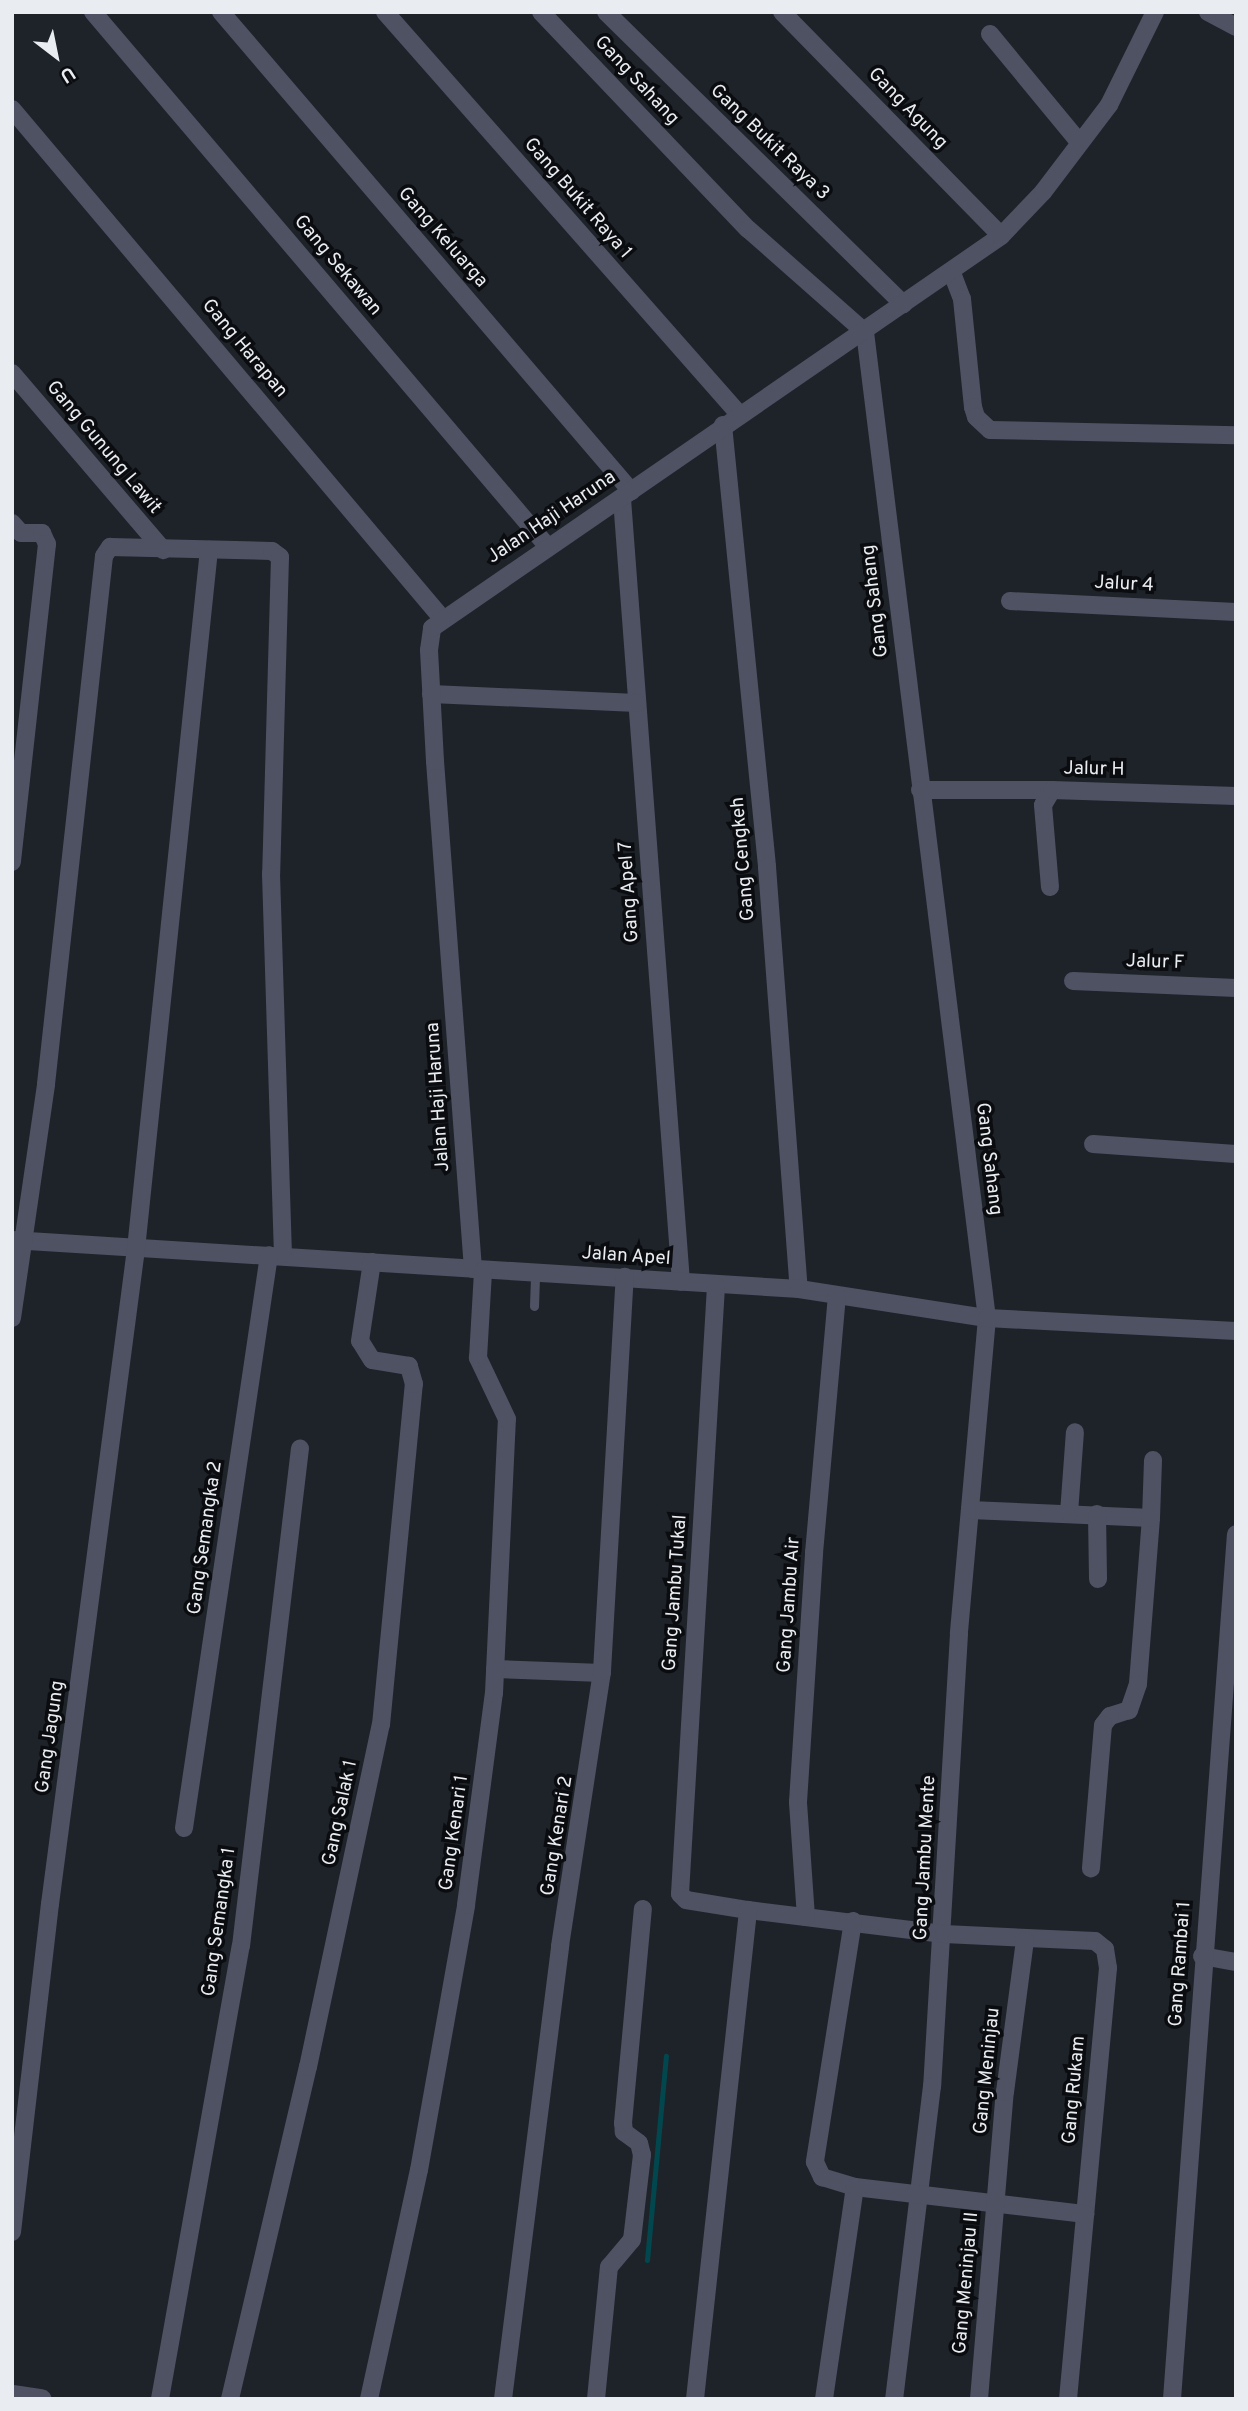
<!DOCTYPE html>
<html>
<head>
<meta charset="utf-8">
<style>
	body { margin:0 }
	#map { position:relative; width:1248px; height:2411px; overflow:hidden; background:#1e232a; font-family:Overpass,sans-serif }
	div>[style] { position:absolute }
	.stream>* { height:5px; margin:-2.5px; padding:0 2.5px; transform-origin:2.5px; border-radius:2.5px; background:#03474e }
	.service>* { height:9px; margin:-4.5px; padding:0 4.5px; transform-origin:4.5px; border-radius:4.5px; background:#4f5263 }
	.minor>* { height:18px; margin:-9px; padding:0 9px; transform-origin:9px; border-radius:9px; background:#4f5263 }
	.tertiary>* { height:21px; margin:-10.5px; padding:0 10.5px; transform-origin:10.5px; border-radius:10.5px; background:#4f5263 }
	span { translate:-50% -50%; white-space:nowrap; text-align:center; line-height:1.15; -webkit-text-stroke:7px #0a0c0f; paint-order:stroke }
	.street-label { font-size:19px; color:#e9ecf1 }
	.frame { position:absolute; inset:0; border:14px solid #e9ecf1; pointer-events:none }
	.north { position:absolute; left:21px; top:21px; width:70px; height:70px; -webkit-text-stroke:5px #0a0c0f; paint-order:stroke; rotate:148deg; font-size:19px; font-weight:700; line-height:28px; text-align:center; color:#e9ecf1 }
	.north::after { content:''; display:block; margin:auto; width:24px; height:32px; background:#e9ecf1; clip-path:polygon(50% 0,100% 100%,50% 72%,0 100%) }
</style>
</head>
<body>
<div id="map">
	<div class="stream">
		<div style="left:647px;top:2260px;width:205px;rotate:-84.7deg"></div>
	</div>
	<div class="service">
		<div style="left:534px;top:1306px;width:33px;rotate:-88deg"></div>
	</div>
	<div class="minor">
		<div style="left:93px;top:12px;width:702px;rotate:49.62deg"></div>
		<div style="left:221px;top:12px;width:631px;rotate:49.44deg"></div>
		<div style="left:385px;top:12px;width:534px;rotate:48.64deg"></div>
		<div style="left:541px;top:12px;width:300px;rotate:46.4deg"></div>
		<div style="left:748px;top:229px;width:156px;rotate:41.4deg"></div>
		<div style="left:865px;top:332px;width:994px;rotate:82.95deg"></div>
		<div style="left:987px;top:1318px;width:317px;rotate:95.1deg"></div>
		<div style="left:959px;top:1634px;width:453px;rotate:93.4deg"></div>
		<div style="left:932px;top:2086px;width:315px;rotate:96.9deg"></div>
		<div style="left:606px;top:12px;width:417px;rotate:44.5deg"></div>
		<div style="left:782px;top:12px;width:313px;rotate:45.6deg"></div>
		<div style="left:1208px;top:12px;width:32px;rotate:28deg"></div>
		<div style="left:990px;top:34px;width:141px;rotate:50.5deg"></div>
		<div style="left:12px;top:109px;width:665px;rotate:49.82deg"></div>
		<div style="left:952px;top:273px;width:28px;rotate:69deg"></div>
		<div style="left:962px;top:299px;width:109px;rotate:84.2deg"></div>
		<div style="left:973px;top:407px;width:10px;rotate:73deg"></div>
		<div style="left:976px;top:417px;width:19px;rotate:43deg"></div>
		<div style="left:990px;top:430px;width:246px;rotate:1.2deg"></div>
		<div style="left:12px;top:373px;width:233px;rotate:49.5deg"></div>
		<div style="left:723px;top:425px;width:444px;rotate:84.3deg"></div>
		<div style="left:767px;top:867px;width:423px;rotate:85.7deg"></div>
		<div style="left:622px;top:499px;width:785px;rotate:85.69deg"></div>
		<div style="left:12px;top:523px;width:13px;rotate:48deg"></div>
		<div style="left:21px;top:533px;width:21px"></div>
		<div style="left:42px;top:533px;width:12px;rotate:66deg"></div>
		<div style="left:47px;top:544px;width:320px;rotate:96.3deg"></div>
		<div style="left:1010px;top:601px;width:226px;rotate:2.8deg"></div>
		<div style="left:431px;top:694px;width:206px;rotate:2.5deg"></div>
		<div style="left:920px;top:790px;width:132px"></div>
		<div style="left:1050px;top:887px;width:82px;rotate:-94.9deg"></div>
		<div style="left:1043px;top:805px;width:17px;rotate:-59deg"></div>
		<div style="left:1052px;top:790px;width:184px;rotate:1.9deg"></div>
		<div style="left:1073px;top:981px;width:163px;rotate:2.5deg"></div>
		<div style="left:1093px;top:1144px;width:143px;rotate:4deg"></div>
		<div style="left:12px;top:1240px;width:789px;rotate:3.56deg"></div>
		<div style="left:799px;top:1289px;width:190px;rotate:8.8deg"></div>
		<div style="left:987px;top:1318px;width:249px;rotate:3deg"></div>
		<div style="left:473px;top:1269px;width:509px;rotate:-94.28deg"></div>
		<div style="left:435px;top:761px;width:111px;rotate:-93.1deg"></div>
		<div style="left:429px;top:650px;width:22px;rotate:-82deg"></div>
		<div style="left:432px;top:628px;width:691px;rotate:-34.56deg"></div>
		<div style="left:1001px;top:236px;width:61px;rotate:-46.3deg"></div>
		<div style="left:1043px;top:192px;width:109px;rotate:-52.8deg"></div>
		<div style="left:1109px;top:105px;width:104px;rotate:-63.7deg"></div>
		<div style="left:716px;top:1286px;width:609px;rotate:93.39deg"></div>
		<div style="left:680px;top:1894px;width:8px;rotate:45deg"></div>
		<div style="left:686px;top:1900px;width:63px;rotate:9.2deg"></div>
		<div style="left:748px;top:1910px;width:197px;rotate:7deg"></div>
		<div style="left:944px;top:1934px;width:151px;rotate:2.7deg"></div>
		<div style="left:1095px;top:1941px;width:13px;rotate:39deg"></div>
		<div style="left:1105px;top:1949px;width:19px;rotate:81deg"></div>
		<div style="left:1108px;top:1968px;width:433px;rotate:95.3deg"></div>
		<div style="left:12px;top:1318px;width:236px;rotate:-81.7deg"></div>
		<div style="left:46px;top:1084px;width:531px;rotate:-83.73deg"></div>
		<div style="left:104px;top:556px;width:11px;rotate:-56deg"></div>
		<div style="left:110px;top:547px;width:162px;rotate:1.4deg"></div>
		<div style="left:272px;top:551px;width:10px;rotate:37deg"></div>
		<div style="left:280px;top:557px;width:317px;rotate:91.6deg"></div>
		<div style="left:271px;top:874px;width:380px;rotate:88.2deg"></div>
		<div style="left:970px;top:1510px;width:181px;rotate:2.5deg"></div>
		<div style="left:1151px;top:1518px;width:167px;rotate:94.5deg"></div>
		<div style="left:1138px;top:1684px;width:28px;rotate:109deg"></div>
		<div style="left:1129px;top:1710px;width:20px;rotate:162deg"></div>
		<div style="left:1110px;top:1716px;width:11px;rotate:128deg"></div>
		<div style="left:1103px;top:1725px;width:144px;rotate:94.8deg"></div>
		<div style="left:1069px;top:1513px;width:81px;rotate:-85.8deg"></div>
		<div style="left:1097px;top:1514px;width:65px;rotate:89.1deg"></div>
		<div style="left:1151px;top:1518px;width:58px;rotate:-88deg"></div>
		<div style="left:495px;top:1669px;width:107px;rotate:2.1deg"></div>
		<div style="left:184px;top:1828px;width:579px;rotate:-81.56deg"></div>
		<div style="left:806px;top:1917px;width:115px;rotate:-94deg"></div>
		<div style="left:798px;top:1802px;width:250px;rotate:-86.3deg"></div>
		<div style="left:814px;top:1553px;width:258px;rotate:-84.9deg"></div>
		<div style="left:853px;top:1921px;width:244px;rotate:99deg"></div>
		<div style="left:815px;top:2162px;width:17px;rotate:65deg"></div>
		<div style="left:822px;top:2177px;width:34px;rotate:17deg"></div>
		<div style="left:1202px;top:1956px;width:35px;rotate:10deg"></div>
		<div style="left:12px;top:2232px;width:330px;rotate:-83.4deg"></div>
		<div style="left:50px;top:1904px;width:661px;rotate:-82.52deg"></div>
		<div style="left:136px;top:1249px;width:703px;rotate:-84.04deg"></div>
		<div style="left:160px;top:2399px;width:460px;rotate:-79.9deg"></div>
		<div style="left:241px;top:1946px;width:501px;rotate:-83.24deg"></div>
		<div style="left:230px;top:2399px;width:341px;rotate:-76.8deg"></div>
		<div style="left:308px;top:2067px;width:350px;rotate:-78deg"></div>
		<div style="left:381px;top:1725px;width:343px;rotate:-84.5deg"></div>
		<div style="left:414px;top:1384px;width:19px;rotate:-106deg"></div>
		<div style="left:409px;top:1366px;width:37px;rotate:-171deg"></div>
		<div style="left:372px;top:1360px;width:22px;rotate:-122deg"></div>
		<div style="left:360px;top:1341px;width:80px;rotate:-81.4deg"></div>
		<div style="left:369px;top:2399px;width:234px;rotate:-77.7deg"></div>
		<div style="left:419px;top:2170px;width:269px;rotate:-79.9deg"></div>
		<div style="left:466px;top:1905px;width:214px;rotate:-82.5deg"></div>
		<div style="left:494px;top:1693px;width:274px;rotate:-87.3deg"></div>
		<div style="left:507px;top:1419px;width:68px;rotate:-115.4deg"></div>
		<div style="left:478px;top:1358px;width:87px;rotate:-86.7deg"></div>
		<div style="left:503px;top:2399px;width:457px;rotate:-82.8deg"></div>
		<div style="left:560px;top:1946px;width:278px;rotate:-81.3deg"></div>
		<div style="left:602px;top:1671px;width:395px;rotate:-86.7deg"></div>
		<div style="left:596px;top:2399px;width:133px;rotate:-84.4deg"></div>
		<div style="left:609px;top:2267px;width:35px;rotate:-50deg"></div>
		<div style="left:632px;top:2240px;width:86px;rotate:-83.3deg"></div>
		<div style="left:642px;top:2155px;width:12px;rotate:-104deg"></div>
		<div style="left:639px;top:2143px;width:19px;rotate:-144deg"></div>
		<div style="left:624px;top:2132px;width:9px;rotate:-96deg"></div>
		<div style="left:623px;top:2123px;width:215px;rotate:-84.7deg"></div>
		<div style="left:695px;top:2399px;width:492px;rotate:-83.8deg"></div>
		<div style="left:824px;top:2399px;width:214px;rotate:-81.7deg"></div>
		<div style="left:855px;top:2187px;width:232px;rotate:6.7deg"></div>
		<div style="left:979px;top:2399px;width:308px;rotate:-85.2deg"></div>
		<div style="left:1005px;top:2092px;width:153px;rotate:-82.5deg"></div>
		<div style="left:1172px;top:2399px;width:867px;rotate:-85.77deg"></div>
	</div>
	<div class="tertiary">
		<div style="left:12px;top:2395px;width:29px;rotate:8deg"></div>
	</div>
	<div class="street-label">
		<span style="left:636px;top:81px;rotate:47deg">Gang Sahang</span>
		<span style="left:907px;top:109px;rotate:46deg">Gang Agung</span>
		<span style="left:769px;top:143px;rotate:44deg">Gang Bukit Raya 3</span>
		<span style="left:577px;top:199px;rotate:49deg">Gang Bukit Raya 1</span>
		<span style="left:442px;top:238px;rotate:49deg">Gang Keluarga</span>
		<span style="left:337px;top:266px;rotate:50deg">Gang Sekawan</span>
		<span style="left:244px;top:349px;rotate:50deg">Gang Harapan</span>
		<span style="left:103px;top:448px;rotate:50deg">Gang Gunung Lawit</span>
		<span style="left:552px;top:518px;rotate:-34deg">Jalan Haji Haruna</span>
		<span style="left:1124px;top:585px;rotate:3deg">Jalur 4</span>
		<span style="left:876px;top:601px;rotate:-97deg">Gang Sahang</span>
		<span style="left:1094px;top:770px;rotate:1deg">Jalur H</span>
		<span style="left:744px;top:859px;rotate:-95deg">Gang Cengkeh</span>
		<span style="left:630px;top:892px;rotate:-94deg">Gang Apel 7</span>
		<span style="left:1155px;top:963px;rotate:2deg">Jalur F</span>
		<span style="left:439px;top:1097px;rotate:-94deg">Jalan Haji Haruna</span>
		<span style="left:988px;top:1159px;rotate:83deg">Gang Sahang</span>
		<span style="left:626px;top:1257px;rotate:4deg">Jalan Apel</span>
		<span style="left:206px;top:1538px;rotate:-82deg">Gang Semangka 2</span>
		<span style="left:676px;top:1593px;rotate:-86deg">Gang Jambu Tukal</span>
		<span style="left:790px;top:1605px;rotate:-86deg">Gang Jambu Air</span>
		<span style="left:51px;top:1737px;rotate:-82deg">Gang Jagung</span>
		<span style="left:341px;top:1813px;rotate:-78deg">Gang Salak 1</span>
		<span style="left:455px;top:1833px;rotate:-82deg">Gang Kenari 1</span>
		<span style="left:558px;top:1836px;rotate:-81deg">Gang Kenari 2</span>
		<span style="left:926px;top:1858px;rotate:-87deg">Gang Jambu Mente</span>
		<span style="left:220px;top:1922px;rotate:-82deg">Gang Semangka 1</span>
		<span style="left:1181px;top:1964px;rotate:-86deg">Gang Rambai 1</span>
		<span style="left:988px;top:2071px;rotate:-84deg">Gang Meninjau</span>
		<span style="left:1075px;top:2090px;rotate:-85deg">Gang Rukam</span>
		<span style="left:967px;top:2283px;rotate:-85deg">Gang Meninjau II</span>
	</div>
	<div class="frame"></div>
	<div class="north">U</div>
</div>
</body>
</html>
